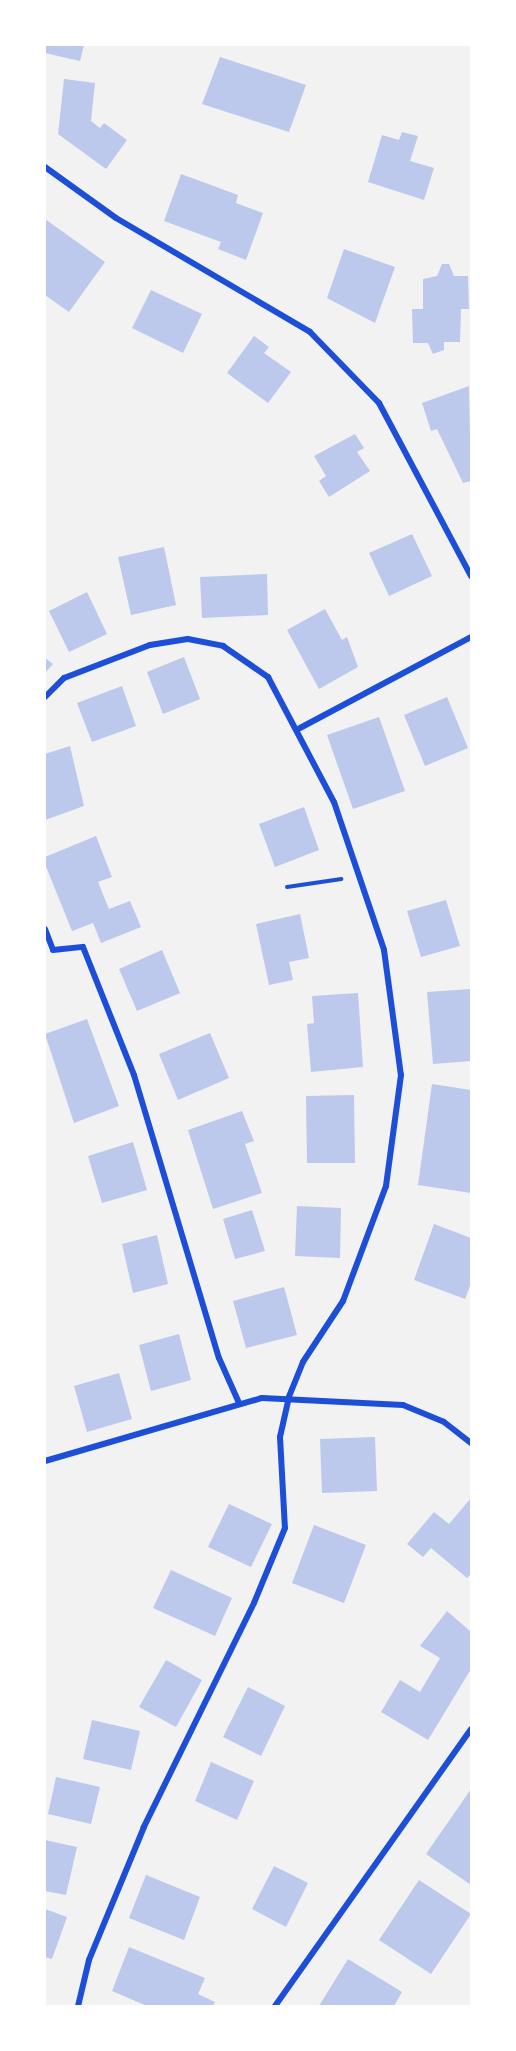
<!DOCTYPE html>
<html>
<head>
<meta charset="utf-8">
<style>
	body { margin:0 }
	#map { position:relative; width:516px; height:2051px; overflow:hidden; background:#f2f2f2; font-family:Helvetica,sans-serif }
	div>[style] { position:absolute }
	.building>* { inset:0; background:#bdc9ec }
	.path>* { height:4px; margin:-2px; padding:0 2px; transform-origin:2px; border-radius:2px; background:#1d4ed8 }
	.minor>* { height:6px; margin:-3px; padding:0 3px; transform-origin:3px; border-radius:3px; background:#1d4ed8 }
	span { translate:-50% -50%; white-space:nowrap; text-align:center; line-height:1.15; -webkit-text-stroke:4.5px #fff; paint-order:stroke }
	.frame { position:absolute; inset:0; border:46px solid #fff; pointer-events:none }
</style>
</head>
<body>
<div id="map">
	<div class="building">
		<div style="clip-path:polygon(45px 45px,84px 45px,80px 61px,45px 53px)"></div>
		<div style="clip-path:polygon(220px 57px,306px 85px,289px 132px,202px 104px)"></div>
		<div style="clip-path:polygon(64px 79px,95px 83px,91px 121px,100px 128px,104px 123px,127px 140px,106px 169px,58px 134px)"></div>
		<div style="clip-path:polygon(402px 132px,418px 136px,410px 161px,434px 168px,424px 200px,368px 182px,382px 135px,399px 140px)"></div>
		<div style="clip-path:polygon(181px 174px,238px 195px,236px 203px,263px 213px,246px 260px,218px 249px,221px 242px,164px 221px)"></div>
		<div style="clip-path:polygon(45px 219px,105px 262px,69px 312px,45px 295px)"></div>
		<div style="clip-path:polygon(344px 249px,395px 267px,375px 323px,327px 298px)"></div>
		<div style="clip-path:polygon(442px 264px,449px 264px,454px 276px,468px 276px,469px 309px,461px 309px,460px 342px,444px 342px,444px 350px,433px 354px,428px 343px,413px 343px,412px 309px,423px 309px,423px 279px,437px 276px)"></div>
		<div style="clip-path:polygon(151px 290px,202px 314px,183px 353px,132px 328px)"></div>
		<div style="clip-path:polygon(254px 336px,269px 347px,264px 353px,291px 372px,268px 403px,227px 373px)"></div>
		<div style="clip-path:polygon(469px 386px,471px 481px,463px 483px,437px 429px,431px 431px,422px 403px)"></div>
		<div style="clip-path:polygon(355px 434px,364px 448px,357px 452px,370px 471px,329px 497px,319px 481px,326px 476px,314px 456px)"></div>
		<div style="clip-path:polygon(412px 534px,432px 576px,389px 596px,369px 553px)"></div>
		<div style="clip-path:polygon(164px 547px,176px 605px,131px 615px,118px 557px)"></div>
		<div style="clip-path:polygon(267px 574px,268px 615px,202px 618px,200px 577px)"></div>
		<div style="clip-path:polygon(87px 592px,107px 634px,69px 652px,49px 611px)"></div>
		<div style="clip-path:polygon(325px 609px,342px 640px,347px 637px,358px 667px,319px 689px,287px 630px)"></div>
		<div style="clip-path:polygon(184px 657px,200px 699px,163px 714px,147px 672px)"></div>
		<div style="clip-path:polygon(45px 658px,53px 664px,45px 673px)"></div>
		<div style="clip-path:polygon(122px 686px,136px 726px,92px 742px,77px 703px)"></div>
		<div style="clip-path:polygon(447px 697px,468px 748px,425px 766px,404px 715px)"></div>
		<div style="clip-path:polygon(379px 717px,405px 791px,353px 809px,327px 735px)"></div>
		<div style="clip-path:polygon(70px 746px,84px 806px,45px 820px,45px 754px)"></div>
		<div style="clip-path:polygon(304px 807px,319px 850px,275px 867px,259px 824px)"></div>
		<div style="clip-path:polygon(96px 836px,112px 877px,98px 882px,109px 909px,130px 901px,141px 927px,101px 943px,93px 923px,72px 931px,45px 864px,45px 857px)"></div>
		<div style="clip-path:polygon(446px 900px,460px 946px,421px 957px,407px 911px)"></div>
		<div style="clip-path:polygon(300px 914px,309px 958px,289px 962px,293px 980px,269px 985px,256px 924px)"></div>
		<div style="clip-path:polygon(162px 950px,180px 993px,137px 1011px,119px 969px)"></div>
		<div style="clip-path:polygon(471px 989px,471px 1061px,433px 1064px,427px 992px)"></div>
		<div style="clip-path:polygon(358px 993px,363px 1067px,311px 1072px,307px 1024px,314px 1023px,312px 996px)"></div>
		<div style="clip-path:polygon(87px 1019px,119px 1106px,74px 1123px,45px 1034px)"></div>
		<div style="clip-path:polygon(210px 1033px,229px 1078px,178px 1100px,159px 1054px)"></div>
		<div style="clip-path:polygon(432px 1084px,471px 1090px,471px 1193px,418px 1185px)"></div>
		<div style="clip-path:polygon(354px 1095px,355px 1163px,307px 1163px,306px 1096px)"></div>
		<div style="clip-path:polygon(242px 1111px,254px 1141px,245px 1144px,262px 1193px,213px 1209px,188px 1130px)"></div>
		<div style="clip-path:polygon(133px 1142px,147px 1190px,102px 1203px,88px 1156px)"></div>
		<div style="clip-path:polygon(297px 1206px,341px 1208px,340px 1258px,295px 1256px)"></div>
		<div style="clip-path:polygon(252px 1210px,265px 1251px,235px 1259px,223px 1219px)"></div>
		<div style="clip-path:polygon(434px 1224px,471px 1238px,471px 1283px,465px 1299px,414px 1280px)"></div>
		<div style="clip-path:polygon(157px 1235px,168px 1284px,133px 1293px,122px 1244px)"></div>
		<div style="clip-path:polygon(284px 1287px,297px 1335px,246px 1348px,233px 1301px)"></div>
		<div style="clip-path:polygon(179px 1334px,191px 1380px,151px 1391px,139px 1345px)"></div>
		<div style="clip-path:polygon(119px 1373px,132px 1419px,87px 1432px,74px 1386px)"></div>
		<div style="clip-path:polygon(375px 1437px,377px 1491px,322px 1493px,320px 1439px)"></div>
		<div style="clip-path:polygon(471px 1498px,471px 1574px,467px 1578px,431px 1548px,423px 1557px,407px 1544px,434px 1512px,449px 1524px)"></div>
		<div style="clip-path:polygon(229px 1504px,272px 1524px,251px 1567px,208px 1547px)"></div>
		<div style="clip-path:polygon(314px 1525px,366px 1545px,344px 1603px,292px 1583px)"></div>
		<div style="clip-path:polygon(171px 1570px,232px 1598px,215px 1636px,153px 1608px)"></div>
		<div style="clip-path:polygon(447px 1611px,471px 1632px,471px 1669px,428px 1740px,381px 1712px,400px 1680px,420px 1692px,440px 1658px,420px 1646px)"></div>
		<div style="clip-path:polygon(166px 1660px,202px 1680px,176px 1727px,139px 1707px)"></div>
		<div style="clip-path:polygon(248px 1687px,285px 1706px,261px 1756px,223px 1737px)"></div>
		<div style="clip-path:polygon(92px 1720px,140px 1731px,131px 1770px,83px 1759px)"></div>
		<div style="clip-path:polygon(211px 1762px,254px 1781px,237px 1820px,195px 1801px)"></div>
		<div style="clip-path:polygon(56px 1777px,100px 1787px,91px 1824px,48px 1814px)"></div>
		<div style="clip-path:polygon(471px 1789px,471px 1885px,426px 1854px)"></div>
		<div style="clip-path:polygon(45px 1840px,77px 1847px,66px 1895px,45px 1891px)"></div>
		<div style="clip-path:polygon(274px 1866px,308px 1883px,286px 1927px,252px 1909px)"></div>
		<div style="clip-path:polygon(146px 1875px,200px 1897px,184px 1940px,129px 1918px)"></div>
		<div style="clip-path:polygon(419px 1880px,471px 1914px,431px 1974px,379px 1940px)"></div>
		<div style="clip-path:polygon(45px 1909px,67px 1917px,52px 1959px,45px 1957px)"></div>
		<div style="clip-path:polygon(129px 1947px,205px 1978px,198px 1994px,215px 2002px,213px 2006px,147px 2006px,112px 1991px)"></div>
		<div style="clip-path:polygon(348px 1959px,402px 1992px,394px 2006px,319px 2006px)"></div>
	</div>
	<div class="path">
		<div style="left:287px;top:887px;width:55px;rotate:-8.4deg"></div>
	</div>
	<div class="minor">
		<div style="left:45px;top:167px;width:87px;rotate:35.7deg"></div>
		<div style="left:116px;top:218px;width:225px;rotate:30.4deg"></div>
		<div style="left:310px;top:332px;width:99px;rotate:45.8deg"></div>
		<div style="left:379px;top:403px;width:196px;rotate:62deg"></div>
		<div style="left:45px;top:697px;width:27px;rotate:-45deg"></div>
		<div style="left:64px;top:678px;width:92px;rotate:-21deg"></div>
		<div style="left:150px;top:645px;width:38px;rotate:-9deg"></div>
		<div style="left:188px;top:639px;width:36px;rotate:11deg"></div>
		<div style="left:223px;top:646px;width:55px;rotate:34.6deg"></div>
		<div style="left:268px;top:677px;width:141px;rotate:62.2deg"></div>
		<div style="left:334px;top:802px;width:156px;rotate:71.3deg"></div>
		<div style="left:384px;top:950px;width:126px;rotate:82.3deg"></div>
		<div style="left:401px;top:1075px;width:112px;rotate:97.7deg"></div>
		<div style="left:386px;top:1186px;width:123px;rotate:110.5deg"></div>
		<div style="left:343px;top:1301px;width:73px;rotate:123.3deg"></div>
		<div style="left:303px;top:1362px;width:38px;rotate:112deg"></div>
		<div style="left:289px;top:1397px;width:41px;rotate:102.7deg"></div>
		<div style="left:280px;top:1437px;width:91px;rotate:86.9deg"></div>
		<div style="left:285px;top:1528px;width:81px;rotate:112.5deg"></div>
		<div style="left:254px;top:1603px;width:250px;rotate:116.2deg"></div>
		<div style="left:144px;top:1827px;width:144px;rotate:112.5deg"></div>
		<div style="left:89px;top:1960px;width:47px;rotate:103.4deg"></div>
		<div style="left:300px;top:728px;width:194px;rotate:-28deg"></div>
		<div style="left:45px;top:929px;width:22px;rotate:69deg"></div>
		<div style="left:53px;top:950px;width:30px;rotate:-6deg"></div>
		<div style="left:83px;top:947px;width:138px;rotate:68.3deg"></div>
		<div style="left:134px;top:1075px;width:295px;rotate:73.3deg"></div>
		<div style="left:219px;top:1358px;width:49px;rotate:66deg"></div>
		<div style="left:45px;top:1461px;width:226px;rotate:-16.2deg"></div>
		<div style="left:262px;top:1398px;width:141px;rotate:2.8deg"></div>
		<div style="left:403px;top:1405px;width:44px;rotate:22.5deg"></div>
		<div style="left:444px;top:1422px;width:34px;rotate:38deg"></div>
		<div style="left:275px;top:2006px;width:339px;rotate:-54.7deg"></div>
	</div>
	<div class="frame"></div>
</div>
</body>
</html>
